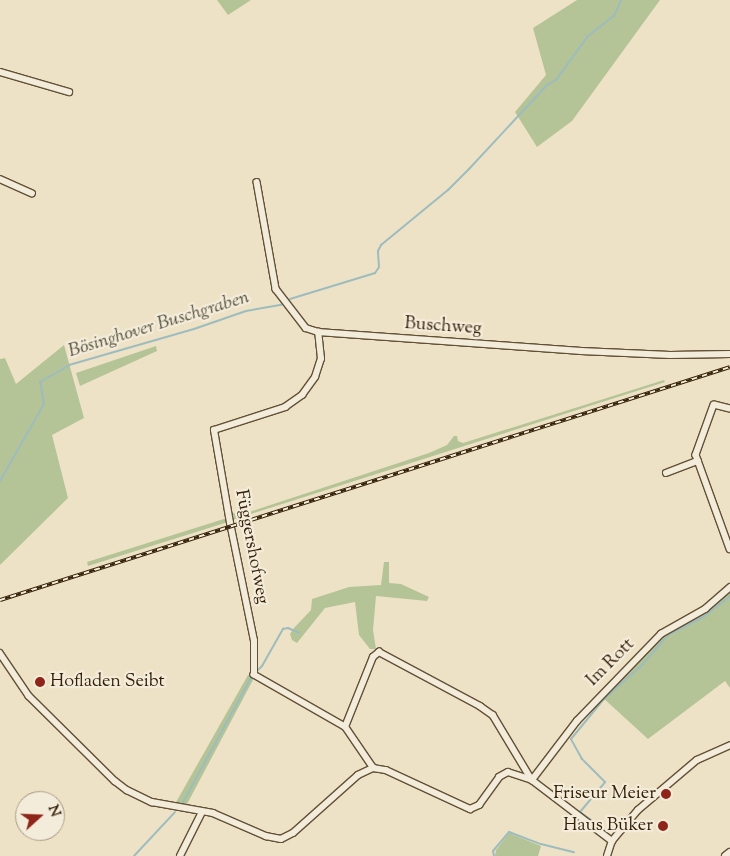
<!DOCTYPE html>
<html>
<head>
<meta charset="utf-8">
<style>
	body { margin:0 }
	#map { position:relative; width:730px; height:856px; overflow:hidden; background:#eee2c6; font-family:"Sorts Mill Goudy",serif }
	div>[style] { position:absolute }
	.green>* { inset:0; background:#b5c497 }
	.stream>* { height:2px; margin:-1px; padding:0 1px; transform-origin:1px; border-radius:1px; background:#9dbcbe }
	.roads { filter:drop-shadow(1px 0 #625036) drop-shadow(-1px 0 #625036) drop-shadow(0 1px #625036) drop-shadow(0 -1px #625036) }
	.minor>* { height:5.5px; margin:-2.75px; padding:0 2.75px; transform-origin:2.75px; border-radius:2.75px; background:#f4ecda }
	.rail>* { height:4px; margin-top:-2px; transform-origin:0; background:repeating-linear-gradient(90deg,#f4ecda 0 5.5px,#332006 0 11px); box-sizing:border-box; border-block:1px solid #332006 }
	.dots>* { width:14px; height:14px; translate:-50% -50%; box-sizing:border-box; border:2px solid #f4ecda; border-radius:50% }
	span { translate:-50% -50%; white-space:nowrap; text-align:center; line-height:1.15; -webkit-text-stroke:4.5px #f4ecda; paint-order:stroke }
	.street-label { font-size:18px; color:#332006 }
	.poi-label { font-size:18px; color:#332006 }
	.left { translate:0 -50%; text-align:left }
	.right { translate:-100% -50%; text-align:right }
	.water-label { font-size:19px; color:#534f3d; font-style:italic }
	.north { position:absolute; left:15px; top:791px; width:50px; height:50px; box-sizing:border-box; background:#f4ecda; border:1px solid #a79a85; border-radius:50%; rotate:70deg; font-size:14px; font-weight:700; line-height:20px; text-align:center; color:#332006 }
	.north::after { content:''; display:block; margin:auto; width:18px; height:22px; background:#8f2418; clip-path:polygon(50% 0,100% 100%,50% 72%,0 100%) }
</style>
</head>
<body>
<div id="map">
	<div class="green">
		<div style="clip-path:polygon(217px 0,251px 0,228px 15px)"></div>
		<div style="clip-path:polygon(577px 0,660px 0,572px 121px,537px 147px,515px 112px,546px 75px,533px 28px)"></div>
		<div style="clip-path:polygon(64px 345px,84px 418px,52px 435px,68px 498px,0 565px,0 359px,5px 358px,16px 384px)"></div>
		<div style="clip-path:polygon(156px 346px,157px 351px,80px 386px,76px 373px)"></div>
		<div style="clip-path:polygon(664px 380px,665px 382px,232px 520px,230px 513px,243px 514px,429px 453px,447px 445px,454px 436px,457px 436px,458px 441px,463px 443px)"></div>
		<div style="clip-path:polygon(227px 518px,228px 522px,88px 566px,87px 562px)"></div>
		<div style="clip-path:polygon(384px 562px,389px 562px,389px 583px,401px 584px,429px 597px,427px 601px,376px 596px,373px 630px,376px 649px,370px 649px,359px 635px,355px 602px,325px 608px,297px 643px,292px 640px,290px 634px,294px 628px,311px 610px,312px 599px,349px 587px,381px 585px)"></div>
		<div style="clip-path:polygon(730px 591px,730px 688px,725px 681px,648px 739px,602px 697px,663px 635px,708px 611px)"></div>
		<div style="clip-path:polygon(248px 675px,254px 678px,186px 806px,175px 804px)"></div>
		<div style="clip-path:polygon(509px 833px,541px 846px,538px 856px,495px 856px,496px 850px)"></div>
	</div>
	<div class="stream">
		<div style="left:290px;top:299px;width:89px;rotate:-17deg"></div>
		<div style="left:375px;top:273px;width:7px;rotate:-56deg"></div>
		<div style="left:379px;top:267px;width:16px;rotate:-94deg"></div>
		<div style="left:378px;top:251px;width:7px;rotate:-63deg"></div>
		<div style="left:381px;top:245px;width:87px;rotate:-39.4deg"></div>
		<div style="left:448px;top:190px;width:30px;rotate:-45deg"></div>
		<div style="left:469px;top:169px;width:115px;rotate:-47.1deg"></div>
		<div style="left:547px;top:85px;width:10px;rotate:-29deg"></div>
		<div style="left:556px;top:80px;width:54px;rotate:-54deg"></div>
		<div style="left:588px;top:36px;width:33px;rotate:-38deg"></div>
		<div style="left:614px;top:16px;width:17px;rotate:-66deg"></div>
		<div style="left:0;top:481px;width:89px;rotate:-60.3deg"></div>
		<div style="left:44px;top:404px;width:22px;rotate:-100deg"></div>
		<div style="left:40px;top:382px;width:34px;rotate:-30deg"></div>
		<div style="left:69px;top:365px;width:130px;rotate:-16.1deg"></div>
		<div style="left:194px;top:329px;width:55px;rotate:-19.1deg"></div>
		<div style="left:246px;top:311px;width:36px;rotate:-10deg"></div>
		<div style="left:258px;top:670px;width:6px;rotate:-45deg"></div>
		<div style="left:262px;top:666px;width:43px;rotate:-60.4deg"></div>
		<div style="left:283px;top:629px;width:5px;rotate:-11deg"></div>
		<div style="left:288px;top:628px;width:12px;rotate:24deg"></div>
		<div style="left:182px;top:804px;width:146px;rotate:-61.3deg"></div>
		<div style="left:591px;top:820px;width:14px;rotate:-144deg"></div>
		<div style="left:580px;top:812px;width:39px;rotate:-50deg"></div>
		<div style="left:605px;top:782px;width:33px;rotate:-135deg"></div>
		<div style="left:582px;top:759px;width:23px;rotate:-119deg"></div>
		<div style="left:571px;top:739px;width:52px;rotate:-50.5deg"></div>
		<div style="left:604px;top:699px;width:50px;rotate:-41.7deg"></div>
		<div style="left:641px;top:666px;width:41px;rotate:-48.9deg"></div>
		<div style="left:668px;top:635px;width:38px;rotate:-27deg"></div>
		<div style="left:702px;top:618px;width:36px;rotate:-38deg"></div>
		<div style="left:134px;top:856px;width:60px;rotate:-47deg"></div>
		<div style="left:494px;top:856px;width:5px;rotate:-101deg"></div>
		<div style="left:493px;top:851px;width:25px;rotate:-50deg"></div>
		<div style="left:509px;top:832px;width:34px;rotate:21deg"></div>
		<div style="left:541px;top:844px;width:34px;rotate:14deg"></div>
	</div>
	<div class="roads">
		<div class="minor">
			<div style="left:0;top:72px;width:72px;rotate:16.2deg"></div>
			<div style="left:0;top:179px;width:35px;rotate:24deg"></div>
			<div style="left:257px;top:182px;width:109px;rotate:79.9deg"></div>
			<div style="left:276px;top:289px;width:49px;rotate:52.4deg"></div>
			<div style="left:306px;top:328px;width:13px;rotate:18deg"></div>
			<div style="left:730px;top:409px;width:16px;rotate:-166deg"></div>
			<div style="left:714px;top:405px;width:53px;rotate:109.8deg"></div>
			<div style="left:696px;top:455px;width:100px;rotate:70.1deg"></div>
			<div style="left:666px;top:473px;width:34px;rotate:-21deg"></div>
			<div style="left:0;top:653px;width:52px;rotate:56deg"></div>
			<div style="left:29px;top:696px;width:121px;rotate:44.7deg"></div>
			<div style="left:115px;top:781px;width:15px;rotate:37deg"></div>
			<div style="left:127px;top:790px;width:28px;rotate:26deg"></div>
			<div style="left:152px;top:802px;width:62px;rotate:10.2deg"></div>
			<div style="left:213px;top:813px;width:58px;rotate:23.5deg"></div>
			<div style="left:266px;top:836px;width:15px;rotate:11deg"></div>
			<div style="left:281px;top:839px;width:13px;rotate:-27deg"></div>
			<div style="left:293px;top:833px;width:87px;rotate:-41.7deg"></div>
			<div style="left:358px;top:775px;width:17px;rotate:-25deg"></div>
			<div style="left:373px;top:768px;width:13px;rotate:9deg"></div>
			<div style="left:386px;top:770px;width:93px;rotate:24.9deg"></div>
			<div style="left:470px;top:809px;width:10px;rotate:-24deg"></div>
			<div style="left:479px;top:805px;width:34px;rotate:-54deg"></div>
			<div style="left:499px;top:777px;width:10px;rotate:-29deg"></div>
			<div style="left:508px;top:772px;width:25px;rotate:18deg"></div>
			<div style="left:532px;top:780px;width:101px;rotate:37.3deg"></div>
			<div style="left:345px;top:727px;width:75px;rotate:-68.2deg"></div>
			<div style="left:373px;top:657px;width:8px;rotate:-40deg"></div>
			<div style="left:379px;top:652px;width:115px;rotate:28.1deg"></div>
			<div style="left:480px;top:706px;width:16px;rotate:35deg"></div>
			<div style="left:493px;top:715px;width:76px;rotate:59deg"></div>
			<div style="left:373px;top:768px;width:50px;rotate:-124.3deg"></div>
			<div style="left:345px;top:727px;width:105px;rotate:-150.3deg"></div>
			<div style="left:254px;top:675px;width:34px;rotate:-90deg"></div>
			<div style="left:254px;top:641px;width:120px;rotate:-101.5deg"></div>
			<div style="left:230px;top:523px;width:94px;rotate:-99.8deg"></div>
			<div style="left:214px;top:430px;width:75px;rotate:-17.9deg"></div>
			<div style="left:285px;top:407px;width:21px;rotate:-35deg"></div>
			<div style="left:302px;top:395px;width:22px;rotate:-54deg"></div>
			<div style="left:315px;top:377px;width:19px;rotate:-72deg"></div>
			<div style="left:321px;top:359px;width:27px;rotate:-96deg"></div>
			<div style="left:318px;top:332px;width:264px;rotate:4.1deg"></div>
			<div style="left:581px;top:351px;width:89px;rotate:2.6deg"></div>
			<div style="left:670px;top:355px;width:60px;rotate:-1deg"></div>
			<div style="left:532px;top:780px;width:74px;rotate:-52.7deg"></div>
			<div style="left:577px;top:721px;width:121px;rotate:-46deg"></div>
			<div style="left:661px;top:634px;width:51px;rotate:-29.6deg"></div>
			<div style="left:705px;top:609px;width:33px;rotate:-41deg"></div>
			<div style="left:180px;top:856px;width:49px;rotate:-63.4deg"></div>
			<div style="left:607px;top:856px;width:16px;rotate:-72deg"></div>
			<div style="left:612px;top:841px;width:40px;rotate:-50deg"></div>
			<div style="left:638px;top:810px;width:77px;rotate:-40.3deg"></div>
			<div style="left:697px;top:760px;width:36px;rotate:-24deg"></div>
			<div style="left:725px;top:856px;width:6px;rotate:-39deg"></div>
		</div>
	</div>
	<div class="rail">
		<div style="left:0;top:600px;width:766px;rotate:-17.7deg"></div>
	</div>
	<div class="dots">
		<div style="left:40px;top:682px;background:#8f2418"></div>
		<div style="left:666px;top:794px;background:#8f2418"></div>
		<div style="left:663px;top:826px;background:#8f2418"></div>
	</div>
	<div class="street-label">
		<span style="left:443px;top:327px;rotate:4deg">Buschweg</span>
		<span style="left:251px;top:547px;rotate:79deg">Függershofweg</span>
		<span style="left:611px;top:663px;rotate:-45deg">Im Rott</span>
	</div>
	<div class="poi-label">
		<span class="left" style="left:50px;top:682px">Hofladen Seibt</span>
		<span class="right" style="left:656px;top:794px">Friseur Meier</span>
		<span class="right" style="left:653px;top:826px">Haus Büker</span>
	</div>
	<div class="water-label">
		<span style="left:159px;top:325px;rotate:-17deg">Bösinghover Buschgraben</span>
	</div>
	<div class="north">N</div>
</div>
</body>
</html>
